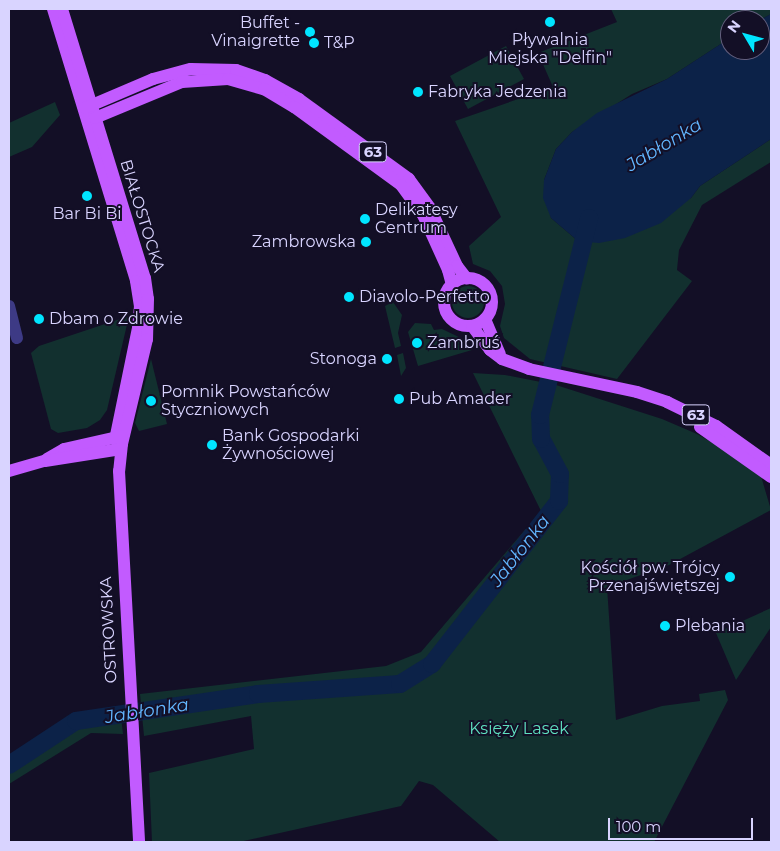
<!DOCTYPE html>
<html>
<head>
<meta charset="utf-8">
<style>
	body { margin:0 }
	#map { position:relative; width:780px; height:851px; overflow:hidden; background:#130f26; font-family:Montserrat,sans-serif }
	div>[style] { position:absolute }
	.green>* { inset:0; background:#12302f }
	.round { border-radius:50% }
	.water>* { inset:0; background:#0c2248 }
	.river>* { height:18px; margin:-9px; padding:0 9px; transform-origin:9px; border-radius:9px; background:#0c2248 }
	.minor>* { height:12px; margin:-6px; padding:0 6px; transform-origin:6px; border-radius:6px; background:#3d3a85 }
	.major>* { height:12px; margin:-6px; padding:0 6px; transform-origin:6px; border-radius:6px; background:#c25bff }
	.major>.ring { margin:-6px; padding:0; box-sizing:content-box; background:none; border:12px solid #c25bff; border-radius:50% }
	.dots>* { width:14px; height:14px; translate:-50% -50%; box-sizing:border-box; border:2px solid #130f26; border-radius:50% }
	span { translate:-50% -50%; white-space:nowrap; text-align:center; line-height:1.15; -webkit-text-stroke:4px #130f26; paint-order:stroke }
	.shield-label span { padding:1px 4px; background:#130f26; border:1px solid; border-radius:4px; -webkit-text-stroke-width:0 }
	.shield-label { font-size:15px; color:#d9d4ff; font-weight:700 }
	.poi-label { font-size:16px; color:#d9d4ff }
	.right { translate:-100% -50%; text-align:right }
	.left { translate:0 -50%; text-align:left }
	.street-label { font-size:16px; color:#d9d4ff }
	.park-label { font-size:16px; color:#5fe0c0 }
	.water-label { font-size:18px; color:#62b6ff; font-style:italic }
	.frame { position:absolute; inset:0; border:10px solid #d9d4ff; pointer-events:none }
	.north { position:absolute; left:720px; top:10px; width:50px; height:50px; box-sizing:border-box; background:#130f26; border:1px solid #625e7d; border-radius:50%; rotate:307deg; font-size:14px; font-weight:700; line-height:20px; text-align:center; color:#d9d4ff }
	.north::after { content:''; display:block; margin:auto; width:18px; height:22px; background:#00e5ff; clip-path:polygon(50% 0,100% 100%,50% 72%,0 100%) }
	.scale { position:absolute; left:608px; top:818px; width:145px; height:22px; box-sizing:border-box; border:2px solid #d9d4ff; border-top:0; padding-left:6px; font-size:15px; line-height:18px; white-space:nowrap; color:#d9d4ff; -webkit-text-stroke:4px #130f26; paint-order:stroke }
</style>
</head>
<body>
<div id="map">
	<div class="green">
		<div style="clip-path:polygon(611px 9px,771px 9px,771px 14px,760px 20px,730px 20px,730px 38px,667px 79px,632px 94px,572px 132px,556px 149px,544px 180px,551px 218px,578px 241px,691px 198px,700px 186px,771px 139px,771px 162px,702px 205px,679px 250px,677px 270px,692px 281px,617px 379px,530px 359px,504px 338px,500px 326px,505px 304px,502px 286px,490px 271px,473px 264px,469px 246px,501px 217px,455px 121px,553px 87px,538px 53px,617px 22px)"></div>
		<div style="clip-path:polygon(506px 46px,524px 79px,468px 109px,450px 76px)"></div>
		<div style="clip-path:polygon(55px 102px,60px 115px,32px 147px,9px 157px,9px 123px)"></div>
		<div class="round" style="left:452px;top:286px;width:32px;height:32px"></div>
		<div style="clip-path:polygon(393px 302px,402px 315px,398px 333px,401px 346px,395px 348px,385px 306px)"></div>
		<div style="clip-path:polygon(129px 316px,107px 410px,100px 420px,87px 428px,58px 433px,51px 429px,31px 353px,39px 346px)"></div>
		<div style="clip-path:polygon(415px 323px,431px 324px,434px 330px,442px 329px,463px 339px,472px 350px,418px 366px,408px 332px)"></div>
		<div style="clip-path:polygon(403px 353px,406px 368px,401px 376px,397px 355px)"></div>
		<div style="clip-path:polygon(151px 359px,167px 424px,139px 431px,135px 423px)"></div>
		<div style="clip-path:polygon(473px 373px,505px 375px,556px 385px,662px 419px,697px 434px,734px 455px,761px 476px,771px 510px,669px 565px,607px 587px,616px 720px,662px 706px,700px 701px,699px 694px,725px 690px,728px 700px,654px 842px,500px 842px,433px 785px,419px 781px,401px 806px,239px 842px,152px 842px,149px 773px,254px 749px,251px 716px,144px 736px,140px 694px,386px 666px,421px 652px,541px 511px)"></div>
		<div style="clip-path:polygon(771px 608px,771px 627px,736px 680px,716px 633px)"></div>
		<div style="clip-path:polygon(121px 717px,123px 734px,91px 733px,9px 784px,9px 773px,81px 726px)"></div>
	</div>
	<div class="water">
		<div style="clip-path:polygon(771px 14px,771px 139px,700px 186px,691px 198px,661px 223px,625px 238px,599px 243px,578px 241px,551px 218px,543px 198px,544px 180px,556px 149px,572px 132px,597px 113px,667px 79px,730px 38px,730px 50px,760px 50px,760px 20px)"></div>
	</div>
	<div class="river">
		<div style="left:9px;top:765px;width:80px;rotate:-33.3deg"></div>
		<div style="left:76px;top:721px;width:184px;rotate:-8.4deg"></div>
		<div style="left:258px;top:694px;width:142px;rotate:-4deg"></div>
		<div style="left:400px;top:684px;width:38px;rotate:-32deg"></div>
		<div style="left:432px;top:664px;width:207px;rotate:-52.1deg"></div>
		<div style="left:559px;top:501px;width:27px;rotate:-88deg"></div>
		<div style="left:560px;top:474px;width:40px;rotate:-118deg"></div>
		<div style="left:541px;top:439px;width:24px;rotate:-92deg"></div>
		<div style="left:540px;top:415px;width:203px;rotate:-76deg"></div>
	</div>
	<div class="minor">
		<div style="left:9px;top:306px;width:33px;rotate:76deg"></div>
	</div>
	<div class="major">
		<div style="left:53px;top:9px;width:284px;rotate:73deg"></div>
		<div style="left:136px;top:281px;width:25px;rotate:81deg"></div>
		<div style="left:140px;top:306px;width:22px;rotate:95deg"></div>
		<div style="left:138px;top:328px;width:114px;rotate:101.6deg"></div>
		<div style="left:62px;top:9px;width:282px;rotate:72.9deg"></div>
		<div style="left:145px;top:278px;width:21px;rotate:82deg"></div>
		<div style="left:148px;top:299px;width:40px;rotate:91.4deg"></div>
		<div style="left:147px;top:339px;width:108px;rotate:103.4deg"></div>
		<div style="left:122px;top:444px;width:27px;rotate:96deg"></div>
		<div style="left:119px;top:471px;width:372px;rotate:86.9deg"></div>
		<div style="left:85px;top:108px;width:74px;rotate:-23.1deg"></div>
		<div style="left:153px;top:79px;width:39px;rotate:-15deg"></div>
		<div style="left:191px;top:69px;width:45px;rotate:1.3deg"></div>
		<div style="left:236px;top:70px;width:31px;rotate:19deg"></div>
		<div style="left:265px;top:80px;width:39px;rotate:29deg"></div>
		<div style="left:299px;top:99px;width:136px;rotate:36deg"></div>
		<div style="left:409px;top:179px;width:36px;rotate:54deg"></div>
		<div style="left:430px;top:208px;width:64px;rotate:65deg"></div>
		<div style="left:457px;top:266px;width:16px;rotate:52deg"></div>
		<div style="left:95px;top:118px;width:94px;rotate:-22.5deg"></div>
		<div style="left:182px;top:82px;width:46px;rotate:-3.7deg"></div>
		<div style="left:228px;top:79px;width:37px;rotate:16deg"></div>
		<div style="left:264px;top:89px;width:35px;rotate:31deg"></div>
		<div style="left:294px;top:107px;width:132px;rotate:36.1deg"></div>
		<div style="left:401px;top:185px;width:39px;rotate:54deg"></div>
		<div style="left:424px;top:217px;width:58px;rotate:65.6deg"></div>
		<div style="left:448px;top:270px;width:16px;rotate:75deg"></div>
		<div class="ring" style="left:444px;top:278px;width:36px;height:36px"></div>
		<div style="left:485px;top:319px;width:38px;rotate:67deg"></div>
		<div style="left:472px;top:326px;width:30px;rotate:53deg"></div>
		<div style="left:490px;top:350px;width:15px;rotate:37deg"></div>
		<div style="left:502px;top:359px;width:29px;rotate:20deg"></div>
		<div style="left:529px;top:369px;width:110px;rotate:12deg"></div>
		<div style="left:637px;top:392px;width:32px;rotate:18deg"></div>
		<div style="left:667px;top:402px;width:55px;rotate:26.1deg"></div>
		<div style="left:716px;top:426px;width:67px;rotate:35.3deg"></div>
		<div style="left:700px;top:427px;width:87px;rotate:35.2deg"></div>
		<div style="left:47px;top:459px;width:20px;rotate:-30deg"></div>
		<div style="left:64px;top:449px;width:59px;rotate:-12.6deg"></div>
		<div style="left:9px;top:471px;width:37px;rotate:-16deg"></div>
		<div style="left:45px;top:461px;width:77px;rotate:-9deg"></div>
	</div>
	<div class="dots">
		<div style="left:550px;top:22px;background:#00e5ff"></div>
		<div style="left:310px;top:32px;background:#00e5ff"></div>
		<div style="left:314px;top:43px;background:#00e5ff"></div>
		<div style="left:418px;top:92px;background:#00e5ff"></div>
		<div style="left:87px;top:196px;background:#00e5ff"></div>
		<div style="left:365px;top:219px;background:#00e5ff"></div>
		<div style="left:366px;top:242px;background:#00e5ff"></div>
		<div style="left:349px;top:297px;background:#00e5ff"></div>
		<div style="left:39px;top:319px;background:#00e5ff"></div>
		<div style="left:417px;top:343px;background:#00e5ff"></div>
		<div style="left:387px;top:359px;background:#00e5ff"></div>
		<div style="left:399px;top:399px;background:#00e5ff"></div>
		<div style="left:151px;top:401px;background:#00e5ff"></div>
		<div style="left:212px;top:445px;background:#00e5ff"></div>
		<div style="left:730px;top:577px;background:#00e5ff"></div>
		<div style="left:665px;top:626px;background:#00e5ff"></div>
	</div>
	<div class="shield-label">
		<span style="left:373px;top:152px">63</span>
		<span style="left:696px;top:415px">63</span>
	</div>
	<div class="poi-label">
		<span class="right" style="left:300px;top:32px">Buffet -<br>Vinaigrette</span>
		<span style="left:550px;top:49px">Pływalnia<br>Miejska "Delfin"</span>
		<span class="left" style="left:324px;top:43px">T&amp;P</span>
		<span class="left" style="left:428px;top:92px">Fabryka Jedzenia</span>
		<span class="left" style="left:375px;top:219px">Delikatesy<br>Centrum</span>
		<span style="left:87px;top:214px">Bar Bi Bi</span>
		<span class="right" style="left:356px;top:242px">Zambrowska</span>
		<span class="left" style="left:359px;top:297px">Diavolo-Perfetto</span>
		<span class="left" style="left:49px;top:319px">Dbam o Zdrowie</span>
		<span class="left" style="left:427px;top:343px">Zambruś</span>
		<span class="right" style="left:377px;top:359px">Stonoga</span>
		<span class="left" style="left:161px;top:401px">Pomnik Powstańców<br>Styczniowych</span>
		<span class="left" style="left:409px;top:399px">Pub Amader</span>
		<span class="left" style="left:222px;top:445px">Bank Gospodarki<br>Żywnościowej</span>
		<span class="right" style="left:720px;top:577px">Kościół pw. Trójcy<br>Przenajświętszej</span>
		<span class="left" style="left:675px;top:626px">Plebania</span>
	</div>
	<div class="street-label">
		<span style="left:142px;top:216px;rotate:73deg">BIAŁOSTOCKA</span>
		<span style="left:109px;top:630px;rotate:-93deg">OSTROWSKA</span>
	</div>
	<div class="park-label">
		<span style="left:519px;top:729px">Księży Lasek</span>
	</div>
	<div class="water-label">
		<span style="left:664px;top:145px;rotate:-31deg">Jabłonka</span>
		<span style="left:520px;top:551px;rotate:-52deg">Jabłonka</span>
		<span style="left:147px;top:711px;rotate:-9deg">Jabłonka</span>
	</div>
	<div class="frame"></div>
	<div class="north">N</div>
	<div class="scale">100 m</div>
</div>
</body>
</html>
